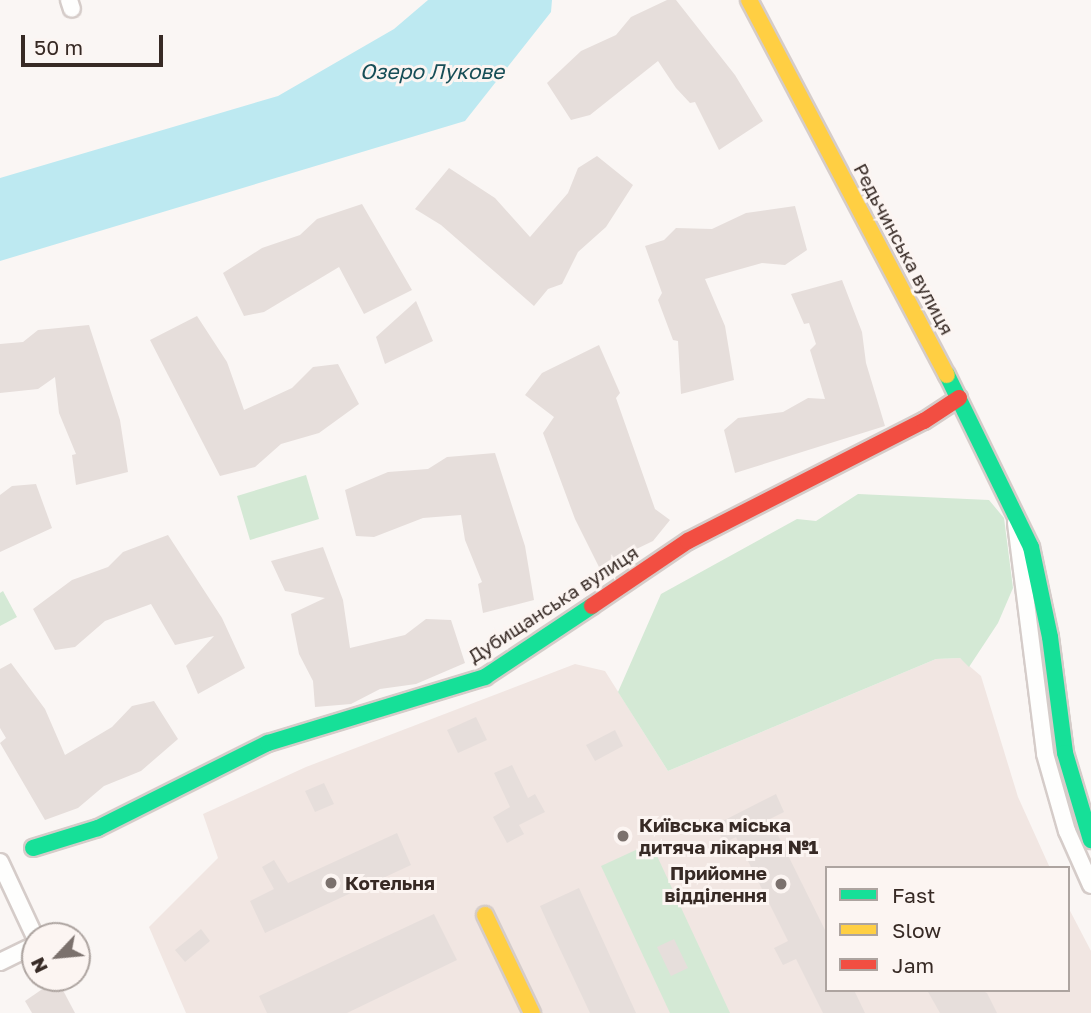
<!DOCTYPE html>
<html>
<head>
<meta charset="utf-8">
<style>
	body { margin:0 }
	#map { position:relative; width:1091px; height:1013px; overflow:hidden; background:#faf6f4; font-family:"Golos Text",sans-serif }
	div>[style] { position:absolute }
	.built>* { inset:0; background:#f1e6e2 }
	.green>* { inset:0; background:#d4e9d5 }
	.water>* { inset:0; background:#bde9f1 }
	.building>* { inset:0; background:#e6dedb }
	.roads { filter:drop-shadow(2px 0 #d5ccc9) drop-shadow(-2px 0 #d5ccc9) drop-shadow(0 2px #d5ccc9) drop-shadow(0 -2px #d5ccc9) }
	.street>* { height:16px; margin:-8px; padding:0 8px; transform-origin:8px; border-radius:8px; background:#fefefd }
	.fast>* { height:16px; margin:-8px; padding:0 8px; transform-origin:8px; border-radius:8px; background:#16e098 }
	.slow>* { height:16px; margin:-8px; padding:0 8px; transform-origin:8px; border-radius:8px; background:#ffcf43 }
	.jam>* { height:16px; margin:-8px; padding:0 8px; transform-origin:8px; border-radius:8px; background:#f24e42 }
	.dots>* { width:19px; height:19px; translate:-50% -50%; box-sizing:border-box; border:4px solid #fcf5f2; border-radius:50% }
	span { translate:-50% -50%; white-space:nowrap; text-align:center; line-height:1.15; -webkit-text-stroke:6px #fcf5f2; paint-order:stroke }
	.street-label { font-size:19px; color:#372a25 }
	.poi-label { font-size:19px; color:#372a25; font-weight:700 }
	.left { translate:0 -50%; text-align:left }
	.right { translate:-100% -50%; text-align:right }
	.water-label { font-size:21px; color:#174e57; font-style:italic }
	.legend { position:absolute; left:825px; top:866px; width:245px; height:126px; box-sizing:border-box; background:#fcf5f2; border:2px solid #ada4a0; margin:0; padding:9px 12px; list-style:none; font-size:21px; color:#372a25 }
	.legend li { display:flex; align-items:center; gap:14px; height:35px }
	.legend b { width:35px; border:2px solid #ada4a0 }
	.north { position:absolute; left:21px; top:922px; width:70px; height:70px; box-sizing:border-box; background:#fcf5f2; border:2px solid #ada4a0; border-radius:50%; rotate:244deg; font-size:19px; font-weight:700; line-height:28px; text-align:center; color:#372a25 }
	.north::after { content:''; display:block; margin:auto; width:24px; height:32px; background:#7b716d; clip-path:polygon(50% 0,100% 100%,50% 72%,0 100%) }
	.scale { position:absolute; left:21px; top:35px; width:142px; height:32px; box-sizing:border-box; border:4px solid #372a25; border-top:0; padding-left:9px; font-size:21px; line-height:24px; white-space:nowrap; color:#372a25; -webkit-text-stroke:5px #fcf5f2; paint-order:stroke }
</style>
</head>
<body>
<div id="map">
	<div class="built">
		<div style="clip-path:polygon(960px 658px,981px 676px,1018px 797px,1050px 868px,827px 868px,827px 990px,1068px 990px,1068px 907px,1091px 951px,1091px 1013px,186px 1013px,149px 927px,218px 858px,203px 814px,306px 767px,575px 664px,605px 671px,668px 771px,936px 659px)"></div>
	</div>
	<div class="green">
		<div style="clip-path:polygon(306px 475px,319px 519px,250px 540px,237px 496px)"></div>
		<div style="clip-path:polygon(858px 494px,989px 500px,1004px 518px,1013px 588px,998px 623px,969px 667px,960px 658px,936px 659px,668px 771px,618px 692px,661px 594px,797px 519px,816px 521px)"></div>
		<div style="clip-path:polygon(3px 591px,17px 617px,0 626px,0 593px)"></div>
		<div style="clip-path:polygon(651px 843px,730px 1013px,670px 1013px,601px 866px)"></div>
	</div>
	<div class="water">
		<div style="clip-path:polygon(428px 0,552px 0,551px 12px,465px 121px,0 261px,0 178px,278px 96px,394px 29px)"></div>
	</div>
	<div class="building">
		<div style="clip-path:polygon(667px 0,676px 0,735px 75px,763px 121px,719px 150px,695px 102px,690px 103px,676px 88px,658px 61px,590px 115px,571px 120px,547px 83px,581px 51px,616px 35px,631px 17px)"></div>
		<div style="clip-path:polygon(597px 156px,633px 185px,606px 227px,578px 252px,562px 284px,548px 289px,534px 306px,441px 225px,415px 209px,449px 168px,495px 198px,530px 237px,568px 193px,578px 168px)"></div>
		<div style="clip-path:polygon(362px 204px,412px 290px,364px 314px,339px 267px,264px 312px,244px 316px,223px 273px,262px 248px,300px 235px,317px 219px)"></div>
		<div style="clip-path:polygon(795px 206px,807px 250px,785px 265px,762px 263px,705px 279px,725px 326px,734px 380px,681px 394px,678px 341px,673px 340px,658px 300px,662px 293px,645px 246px,664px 240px,676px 228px,712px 229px,746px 213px)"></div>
		<div style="clip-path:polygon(842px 280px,862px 332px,866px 363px,885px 426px,735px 473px,724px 430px,738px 418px,783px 412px,808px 398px,825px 399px,810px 350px,816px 344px,809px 323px,804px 324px,791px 294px)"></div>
		<div style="clip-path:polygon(416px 301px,433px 341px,385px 364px,376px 337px)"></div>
		<div style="clip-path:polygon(197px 316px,227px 362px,244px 410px,292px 388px,313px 367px,338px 364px,359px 404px,319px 433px,281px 444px,255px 467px,220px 476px,150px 340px)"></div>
		<div style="clip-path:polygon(89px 325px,120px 420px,128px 472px,76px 485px,72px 455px,76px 454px,59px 413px,55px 377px,38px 389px,0 393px,0 344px,23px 342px,38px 330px)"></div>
		<div style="clip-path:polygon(599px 345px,620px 393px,616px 398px,655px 509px,670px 520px,653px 541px,599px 567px,575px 519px,543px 433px,554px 417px,525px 395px,542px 373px)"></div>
		<div style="clip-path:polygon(495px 453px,525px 546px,534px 600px,483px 613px,478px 584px,482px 582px,465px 540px,461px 515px,423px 518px,374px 537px,356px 536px,345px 490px,388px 472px,428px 469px,447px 457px)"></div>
		<div style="clip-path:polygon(36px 484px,52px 528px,0 552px,0 495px,12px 486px)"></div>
		<div style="clip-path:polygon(168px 535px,222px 618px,245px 668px,198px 694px,186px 666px,214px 636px,175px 645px,151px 604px,105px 621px,75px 647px,55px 650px,33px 609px,72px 580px,108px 567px,123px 552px)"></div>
		<div style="clip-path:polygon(323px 547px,343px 600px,350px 648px,405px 635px,426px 619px,451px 620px,465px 663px,416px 684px,380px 689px,351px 704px,315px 707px,313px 681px,299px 654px,291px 614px,325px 598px,285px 591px,271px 561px)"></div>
		<div style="clip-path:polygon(11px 663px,45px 709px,65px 755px,112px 727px,132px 706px,154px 701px,178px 739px,141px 771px,104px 786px,78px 808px,45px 820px,0 743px,6px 738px,0 728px,0 669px)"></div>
		<div style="clip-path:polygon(476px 717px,487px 740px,458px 753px,447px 730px)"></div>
		<div style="clip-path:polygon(615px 730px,623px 746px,595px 761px,586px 745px)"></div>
		<div style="clip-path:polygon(512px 765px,528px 798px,535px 794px,545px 812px,519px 825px,524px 834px,507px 843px,493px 817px,510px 807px,494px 773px)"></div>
		<div style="clip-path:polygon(324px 783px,334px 804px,315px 812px,305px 791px)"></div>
		<div style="clip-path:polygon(776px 794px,784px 812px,770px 819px,827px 934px,827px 990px,854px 990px,865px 1013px,823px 1013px,796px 959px,783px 965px,774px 948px,788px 941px,736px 837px,724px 843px,715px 825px)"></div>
		<div style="clip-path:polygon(397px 833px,411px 865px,265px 933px,250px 901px,274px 889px,262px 867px,274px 860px,288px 883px)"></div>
		<div style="clip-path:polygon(579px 888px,636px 1013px,590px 1013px,549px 926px,540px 906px)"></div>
		<div style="clip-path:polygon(434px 914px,457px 960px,347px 1013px,267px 1013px,259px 996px)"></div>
		<div style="clip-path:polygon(201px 929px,210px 941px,185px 962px,175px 950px)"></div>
		<div style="clip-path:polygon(674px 939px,688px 968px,671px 976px,657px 947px)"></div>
		<div style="clip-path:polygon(57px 979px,75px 1013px,32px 1013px,25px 1001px)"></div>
		<div style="clip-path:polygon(927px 990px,980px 990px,987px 993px,997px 1013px,940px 1013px)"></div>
	</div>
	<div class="roads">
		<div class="street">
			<div style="left:69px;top:0;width:9px;rotate:72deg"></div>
			<div style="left:1016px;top:523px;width:233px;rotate:82.8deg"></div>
			<div style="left:1045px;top:754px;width:80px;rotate:74.1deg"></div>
			<div style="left:1067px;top:831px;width:59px;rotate:66deg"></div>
			<div style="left:0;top:862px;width:83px;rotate:65deg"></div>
			<div style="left:0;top:962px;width:39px;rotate:-26deg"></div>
		</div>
		<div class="fast">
			<div style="left:947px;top:375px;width:191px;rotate:64deg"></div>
			<div style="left:1031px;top:547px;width:92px;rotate:78.1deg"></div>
			<div style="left:1050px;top:637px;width:117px;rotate:82.6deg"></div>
			<div style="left:1065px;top:753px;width:91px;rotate:73.4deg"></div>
			<div style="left:33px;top:848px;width:68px;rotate:-17.1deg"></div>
			<div style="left:98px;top:828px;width:190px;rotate:-26.6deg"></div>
			<div style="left:268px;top:743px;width:227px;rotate:-16.9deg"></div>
			<div style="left:485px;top:677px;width:128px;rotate:-33.6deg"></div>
		</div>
		<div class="slow">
			<div style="left:749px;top:0;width:424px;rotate:62.2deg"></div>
			<div style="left:485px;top:915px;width:109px;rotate:64.4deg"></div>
		</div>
		<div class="jam">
			<div style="left:592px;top:606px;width:116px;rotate:-34.1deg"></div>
			<div style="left:688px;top:541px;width:265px;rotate:-27deg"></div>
			<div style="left:924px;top:421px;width:42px;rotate:-33.3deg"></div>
		</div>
	</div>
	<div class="dots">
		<div style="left:623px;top:836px;background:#7b716d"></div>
		<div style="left:331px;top:883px;background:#7b716d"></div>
		<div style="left:781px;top:884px;background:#7b716d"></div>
	</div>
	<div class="street-label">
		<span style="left:904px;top:249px;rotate:62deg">Редьчинська вулиця</span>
		<span style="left:553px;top:604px;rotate:-33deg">Дубищанська вулиця</span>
	</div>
	<div class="poi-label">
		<span class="left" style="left:639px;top:836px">Київська міська<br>дитяча лікарня №1</span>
		<span class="right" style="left:767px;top:884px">Прийомне<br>відділення</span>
		<span class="left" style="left:345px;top:883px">Котельня</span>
	</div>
	<div class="water-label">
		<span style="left:432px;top:71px">Озеро Лукове</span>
	</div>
	<ul class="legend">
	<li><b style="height:9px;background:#16e098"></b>Fast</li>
	<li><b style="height:9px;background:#ffcf43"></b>Slow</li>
	<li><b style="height:9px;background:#f24e42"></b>Jam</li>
	</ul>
	<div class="north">N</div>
	<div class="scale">50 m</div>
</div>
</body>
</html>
